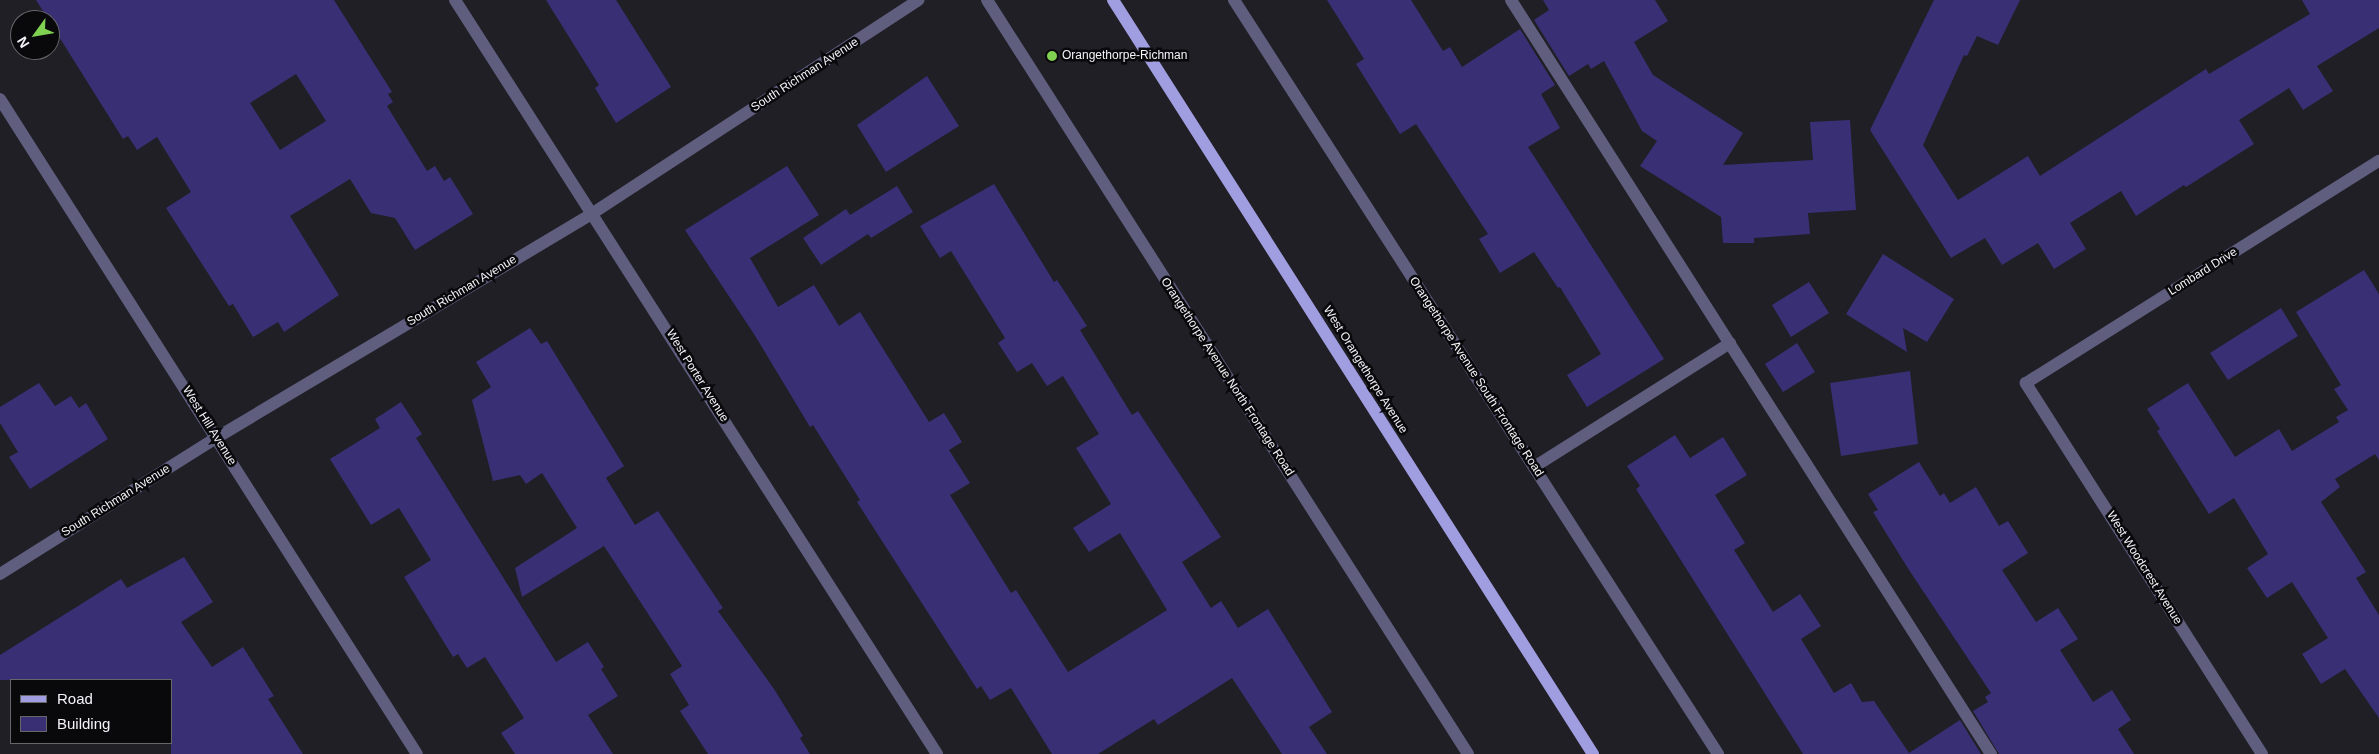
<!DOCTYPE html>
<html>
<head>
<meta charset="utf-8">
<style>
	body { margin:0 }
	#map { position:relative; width:2379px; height:754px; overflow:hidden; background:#1f1f25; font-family:Arial,sans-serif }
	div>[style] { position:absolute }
	.building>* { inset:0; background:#392f74 }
	.service>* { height:12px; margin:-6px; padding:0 6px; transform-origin:6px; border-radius:6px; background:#5f5e7f }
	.minor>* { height:12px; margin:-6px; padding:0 6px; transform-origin:6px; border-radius:6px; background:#5f5e7f }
	.tertiary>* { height:12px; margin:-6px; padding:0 6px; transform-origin:6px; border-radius:6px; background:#5f5e7f }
	.primary>* { height:12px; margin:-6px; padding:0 6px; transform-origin:6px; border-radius:6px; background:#a09de0 }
	.dots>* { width:14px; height:14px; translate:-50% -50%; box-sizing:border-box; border:2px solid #09090c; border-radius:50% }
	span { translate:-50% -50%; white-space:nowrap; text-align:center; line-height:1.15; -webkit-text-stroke:5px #09090c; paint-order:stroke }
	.poi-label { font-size:12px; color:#f4f4f8 }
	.left { translate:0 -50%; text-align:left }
	.street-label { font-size:12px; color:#f4f4f8 }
	.legend { position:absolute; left:10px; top:679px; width:162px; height:65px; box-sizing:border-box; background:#09090c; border:1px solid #67676a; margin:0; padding:6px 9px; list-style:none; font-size:15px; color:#f4f4f8 }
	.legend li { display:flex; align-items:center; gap:10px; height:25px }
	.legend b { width:25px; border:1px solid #67676a }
	.north { position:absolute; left:10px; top:10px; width:50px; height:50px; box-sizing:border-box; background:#09090c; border:1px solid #67676a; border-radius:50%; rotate:238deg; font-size:14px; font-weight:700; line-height:20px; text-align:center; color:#f4f4f8 }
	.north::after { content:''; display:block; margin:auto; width:18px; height:22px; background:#80d051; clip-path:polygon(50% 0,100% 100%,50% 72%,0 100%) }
</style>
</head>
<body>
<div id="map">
	<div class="building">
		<div style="clip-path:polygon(evenodd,36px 0,334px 0,392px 92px,388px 94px,393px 102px,387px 106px,427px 171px,435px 166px,444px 181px,450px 177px,473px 214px,415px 250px,395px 218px,371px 213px,350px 179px,290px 216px,339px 295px,284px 332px,278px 322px,253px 337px,233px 304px,229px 306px,166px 208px,191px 192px,157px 137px,137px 150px,128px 136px,123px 139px,36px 0,296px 74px,326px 121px,280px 150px,250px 103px,296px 74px)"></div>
		<div style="clip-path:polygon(546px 0,616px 0,671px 87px,616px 123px,595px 88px,599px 85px)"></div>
		<div style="clip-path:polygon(1327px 0,1411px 0,1443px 51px,1450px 47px,1462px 67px,1520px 29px,1555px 85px,1541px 94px,1560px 128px,1528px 147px,1664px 359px,1587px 407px,1567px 375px,1601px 354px,1560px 287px,1558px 288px,1534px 252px,1500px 273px,1479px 239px,1488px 234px,1416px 124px,1400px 134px,1356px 64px,1364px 59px)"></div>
		<div style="clip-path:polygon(1543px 0,1655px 0,1668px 21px,1634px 42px,1653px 75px,1743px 133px,1723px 165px,1813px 160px,1810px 122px,1850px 120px,1856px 210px,1808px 213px,1810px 234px,1754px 238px,1754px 243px,1723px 243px,1721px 217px,1640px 166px,1657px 141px,1642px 131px,1604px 61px,1591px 69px,1588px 64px,1569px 76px,1534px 20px,1549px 10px)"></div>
		<div style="clip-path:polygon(1934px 0,2020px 0,1998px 45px,1977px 36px,1967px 56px,1964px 55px,1923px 145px,1958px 200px,2028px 156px,2040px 176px,2206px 69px,2209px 74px,2310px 14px,2302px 0,2379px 0,2379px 28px,2317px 66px,2333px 91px,2303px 110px,2289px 88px,2239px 120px,2254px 144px,2186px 187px,2184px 185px,2136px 216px,2121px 191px,2070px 223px,2086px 249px,2054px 269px,2038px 243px,2002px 265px,1985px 238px,1951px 258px,1870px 130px)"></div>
		<div style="clip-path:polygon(927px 76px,959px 126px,886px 172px,857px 125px)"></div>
		<div style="clip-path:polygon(787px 166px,819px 215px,750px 258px,778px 307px,814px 285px,839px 326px,860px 312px,929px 422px,944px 413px,962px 442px,949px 450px,970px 483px,950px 495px,1011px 593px,1016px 590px,1068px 672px,1167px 610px,1120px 533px,1089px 552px,1073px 528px,1111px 504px,1076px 448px,1099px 434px,1063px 376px,1047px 386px,1032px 363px,1017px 372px,998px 343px,1005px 338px,951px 251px,940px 258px,920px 226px,994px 184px,1054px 282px,1057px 280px,1087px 326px,1080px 330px,1132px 415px,1138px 411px,1221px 537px,1182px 562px,1211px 608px,1221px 601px,1238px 628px,1268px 609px,1332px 712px,1309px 727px,1327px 754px,1282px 754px,1232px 678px,1158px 725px,1154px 719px,1098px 754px,1052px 754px,1011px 688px,990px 700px,981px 686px,977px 689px,857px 502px,860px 500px,813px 425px,810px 427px,754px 334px,685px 230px)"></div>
		<div style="clip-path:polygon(897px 186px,913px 212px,871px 238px,868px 234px,821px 265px,803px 238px,846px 209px,850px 215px)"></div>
		<div style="clip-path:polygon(1883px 254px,1954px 299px,1927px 342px,1903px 328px,1907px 352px,1846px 314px)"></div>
		<div style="clip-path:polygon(2364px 270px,2379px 294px,2379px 460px,2375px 454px,2335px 479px,2340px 487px,2321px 502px,2366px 572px,2356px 578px,2379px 615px,2379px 718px,2345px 669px,2321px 684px,2302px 654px,2328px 638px,2292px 582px,2267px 598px,2247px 568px,2268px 554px,2234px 498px,2209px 514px,2157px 431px,2160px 429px,2147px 409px,2188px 383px,2235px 457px,2279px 429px,2292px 451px,2339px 422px,2336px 417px,2348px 410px,2334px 389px,2341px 385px,2296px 312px)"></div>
		<div style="clip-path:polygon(1809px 282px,1829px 313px,1791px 337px,1772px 305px)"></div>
		<div style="clip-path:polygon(2281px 308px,2298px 336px,2228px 380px,2210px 353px)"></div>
		<div style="clip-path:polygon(530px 328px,541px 344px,547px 341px,624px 466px,606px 478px,635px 525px,658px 511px,723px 608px,718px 611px,774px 689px,803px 736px,800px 738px,810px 754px,708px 754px,680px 711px,689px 705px,670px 674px,682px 666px,604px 546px,522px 597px,515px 568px,577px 528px,542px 473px,526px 484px,520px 475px,493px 481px,472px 400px,491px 387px,476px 362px)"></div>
		<div style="clip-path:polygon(1797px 343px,1815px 372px,1783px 392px,1765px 364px)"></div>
		<div style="clip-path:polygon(1910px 371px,1918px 444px,1841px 456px,1830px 383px)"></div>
		<div style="clip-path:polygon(39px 383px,55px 406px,71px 396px,79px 408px,86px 403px,108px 439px,30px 489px,9px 457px,18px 452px,0 423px,0 407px)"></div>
		<div style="clip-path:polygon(401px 402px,422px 434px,416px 438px,556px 662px,588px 642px,604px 667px,601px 669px,618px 696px,588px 715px,613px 754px,515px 754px,501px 733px,524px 718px,485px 657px,467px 668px,458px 654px,453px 657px,404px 577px,431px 560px,399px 508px,371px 525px,330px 459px,380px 428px,375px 419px)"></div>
		<div style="clip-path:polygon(1675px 435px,1690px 458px,1723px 437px,1747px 475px,1715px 495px,1745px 543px,1734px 550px,1773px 612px,1800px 594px,1821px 626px,1801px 639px,1834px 693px,1851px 683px,1862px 702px,1874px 701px,1909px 753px,1960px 720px,1981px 754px,1803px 754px,1636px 489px,1640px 486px,1627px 466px)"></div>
		<div style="clip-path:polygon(1919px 462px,1940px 496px,1944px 493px,1950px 503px,1976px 487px,1999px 526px,2008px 521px,2028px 553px,2002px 570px,2036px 622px,2058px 608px,2078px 639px,2060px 650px,2093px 702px,2112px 690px,2131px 720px,2118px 729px,2134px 754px,1999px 754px,1973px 711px,1988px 702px,1985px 697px,1991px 693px,1909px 570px,1873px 512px,1878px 510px,1868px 494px)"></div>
		<div style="clip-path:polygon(184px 557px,213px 602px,181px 622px,212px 667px,243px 647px,274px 696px,268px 699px,303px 754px,171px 754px,171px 680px,0 680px,0 655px,121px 579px,127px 588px)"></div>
	</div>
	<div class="service">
		<div style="left:1234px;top:0;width:896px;rotate:57.3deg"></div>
		<div style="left:1511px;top:0;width:894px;rotate:57.52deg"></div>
		<div style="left:1534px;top:467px;width:232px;rotate:-32.3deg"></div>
	</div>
	<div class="minor">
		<div style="left:455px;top:0;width:895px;rotate:57.41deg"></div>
		<div style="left:987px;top:0;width:894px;rotate:57.46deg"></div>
		<div style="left:0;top:99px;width:776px;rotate:57.52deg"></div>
		<div style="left:2262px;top:754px;width:440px;rotate:-122.5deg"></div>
		<div style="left:2026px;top:383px;width:417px;rotate:-32.2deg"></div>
	</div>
	<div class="tertiary">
		<div style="left:0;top:574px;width:255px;rotate:-32.2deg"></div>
		<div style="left:216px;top:438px;width:439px;rotate:-30.8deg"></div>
		<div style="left:593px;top:213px;width:389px;rotate:-33.2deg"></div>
	</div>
	<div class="primary">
		<div style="left:1113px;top:0;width:894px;rotate:57.52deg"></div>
	</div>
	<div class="dots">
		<div style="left:1052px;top:56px;background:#80d051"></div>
	</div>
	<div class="poi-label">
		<span class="left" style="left:1062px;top:56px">Orangethorpe-Richman</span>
	</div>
	<div class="street-label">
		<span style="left:805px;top:75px;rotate:-33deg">South Richman Avenue</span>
		<span style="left:2203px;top:272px;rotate:-32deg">Lombard Drive</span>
		<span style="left:462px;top:291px;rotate:-31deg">South Richman Avenue</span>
		<span style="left:1365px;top:370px;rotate:58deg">West Orangethorpe Avenue</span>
		<span style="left:697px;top:376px;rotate:58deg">West Porter Avenue</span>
		<span style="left:1227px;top:377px;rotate:57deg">Orangethorpe Avenue North Frontage Road</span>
		<span style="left:1476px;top:377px;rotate:57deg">Orangethorpe Avenue South Frontage Road</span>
		<span style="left:209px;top:426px;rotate:58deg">West Hill Avenue</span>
		<span style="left:116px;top:501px;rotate:-32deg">South Richman Avenue</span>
		<span style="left:2144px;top:568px;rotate:58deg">West Woodcrest Avenue</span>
	</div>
	<ul class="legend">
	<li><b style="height:6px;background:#a09de0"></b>Road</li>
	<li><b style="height:14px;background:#392f74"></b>Building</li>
	</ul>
	<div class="north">N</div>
</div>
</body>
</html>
